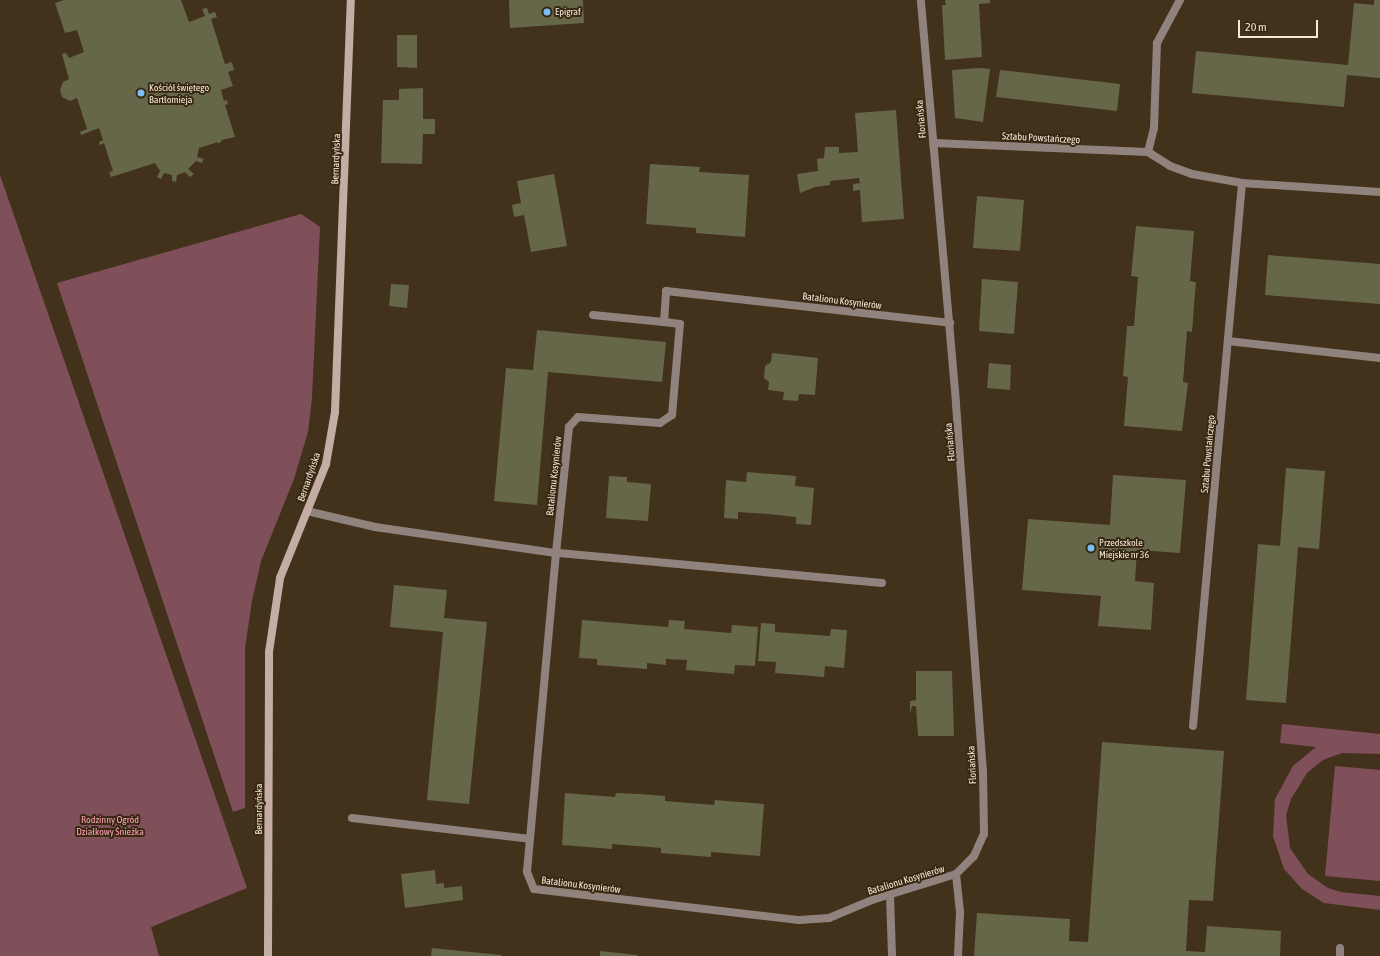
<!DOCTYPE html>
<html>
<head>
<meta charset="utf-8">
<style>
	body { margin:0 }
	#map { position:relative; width:1380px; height:956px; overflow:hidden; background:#42321b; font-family:"Asap Condensed",sans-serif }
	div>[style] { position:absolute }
	.green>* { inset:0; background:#7f4f5a }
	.building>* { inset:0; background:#666649 }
	.lane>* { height:8px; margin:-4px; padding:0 4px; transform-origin:4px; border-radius:4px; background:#90827d }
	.street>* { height:8px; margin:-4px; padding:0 4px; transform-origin:4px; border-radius:4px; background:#90827d }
	.secondary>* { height:8px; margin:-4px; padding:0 4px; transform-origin:4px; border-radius:4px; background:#c4ada5 }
	.dots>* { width:11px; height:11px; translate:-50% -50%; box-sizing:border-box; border:2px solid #382811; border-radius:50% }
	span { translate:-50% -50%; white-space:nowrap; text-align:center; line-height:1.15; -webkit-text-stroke:4px #382811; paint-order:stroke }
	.poi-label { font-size:10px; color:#f3e8da }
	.left { translate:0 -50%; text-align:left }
	.street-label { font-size:10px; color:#f3e8da }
	.park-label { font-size:10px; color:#fda0b6 }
	.scale { position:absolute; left:1238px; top:20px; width:80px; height:18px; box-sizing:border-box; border:2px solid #f3e8da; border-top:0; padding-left:5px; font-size:12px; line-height:14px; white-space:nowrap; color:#f3e8da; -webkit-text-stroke:3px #382811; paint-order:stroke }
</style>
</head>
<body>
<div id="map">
	<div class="green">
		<div style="clip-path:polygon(0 175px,247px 888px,151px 927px,159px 956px,0 956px)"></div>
		<div style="clip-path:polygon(301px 214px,320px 227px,312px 398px,308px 432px,294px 479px,261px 561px,252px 601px,245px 648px,245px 808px,233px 812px,57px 283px)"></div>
		<div style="clip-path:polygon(1282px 724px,1380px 734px,1380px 754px,1342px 753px,1323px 760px,1307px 773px,1291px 799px,1286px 815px,1290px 848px,1308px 874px,1328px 888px,1341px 892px,1380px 896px,1380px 910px,1324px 903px,1302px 889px,1284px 869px,1273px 836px,1275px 799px,1293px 766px,1316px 747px,1280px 743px)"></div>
		<div style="clip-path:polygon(1335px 766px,1380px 770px,1380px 881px,1325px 876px)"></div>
	</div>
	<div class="building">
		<div style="clip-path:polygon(64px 0,181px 0,189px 22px,205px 16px,202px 9px,207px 8px,209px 14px,215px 12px,217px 17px,211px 19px,225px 64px,232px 62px,234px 70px,228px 72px,233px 86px,221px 90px,224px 101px,227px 100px,228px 104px,225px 105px,235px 137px,222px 140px,219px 144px,218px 142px,199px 148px,197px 157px,204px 159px,202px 163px,196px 161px,188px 169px,194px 174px,190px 177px,185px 172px,177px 175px,176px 182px,172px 181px,172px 175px,164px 173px,161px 179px,157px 177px,160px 171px,155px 163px,111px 177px,109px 172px,113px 171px,104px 143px,100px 145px,99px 142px,103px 140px,99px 128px,81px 135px,80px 132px,87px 129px,77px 98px,70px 101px,62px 97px,60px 90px,63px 82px,69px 79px,62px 54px,66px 53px,69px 58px,84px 52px,77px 30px,65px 33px,55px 3px)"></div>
		<div style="clip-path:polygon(509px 0,583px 0,584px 23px,510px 28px)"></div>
		<div style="clip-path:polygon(945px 0,990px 0,990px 3px,979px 4px,982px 57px,945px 60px,942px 5px,946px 5px)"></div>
		<div style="clip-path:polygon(1374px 0,1380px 0,1380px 78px,1347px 75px,1344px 107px,1192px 93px,1196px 51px,1348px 65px,1354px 3px,1374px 5px)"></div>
		<div style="clip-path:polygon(397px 35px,417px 35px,417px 68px,397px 67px)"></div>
		<div style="clip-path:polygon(980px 68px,990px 69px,983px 122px,955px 118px,952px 70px)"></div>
		<div style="clip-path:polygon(1000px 70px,1120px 84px,1117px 111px,996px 97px)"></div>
		<div style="clip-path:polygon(423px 88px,423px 119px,435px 119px,435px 134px,423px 134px,422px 164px,381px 163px,383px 100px,399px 100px,399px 89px)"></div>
		<div style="clip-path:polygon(896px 110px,904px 219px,862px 222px,860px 190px,853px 191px,853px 184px,860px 183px,859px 178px,830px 181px,830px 185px,815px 187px,800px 193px,797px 174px,818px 171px,817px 159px,824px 158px,825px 147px,839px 147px,839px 153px,858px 152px,855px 113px)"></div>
		<div style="clip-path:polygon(650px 164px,700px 167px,699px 172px,749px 175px,745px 237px,696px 233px,696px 228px,646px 224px)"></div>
		<div style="clip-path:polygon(554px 174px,567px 246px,531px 252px,524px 215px,514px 217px,512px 205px,521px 203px,517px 181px)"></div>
		<div style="clip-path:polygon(977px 196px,1024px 200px,1020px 251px,973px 248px)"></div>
		<div style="clip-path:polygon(1136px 226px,1194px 231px,1190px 281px,1196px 282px,1195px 293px,1192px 332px,1187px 331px,1183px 382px,1188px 383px,1182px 431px,1124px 426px,1128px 377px,1123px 376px,1127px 326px,1134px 326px,1138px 277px,1131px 276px)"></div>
		<div style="clip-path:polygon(1268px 255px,1380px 264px,1380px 304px,1265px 295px)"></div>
		<div style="clip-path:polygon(982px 279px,1018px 282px,1014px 334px,979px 331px)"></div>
		<div style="clip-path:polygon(391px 284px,409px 285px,407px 308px,389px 306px)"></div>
		<div style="clip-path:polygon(537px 330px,666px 342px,662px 382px,548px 372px,537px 505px,494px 501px,506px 368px,533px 370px)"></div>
		<div style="clip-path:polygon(772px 353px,818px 358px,815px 395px,799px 394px,798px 401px,783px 400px,784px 392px,768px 390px,769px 382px,764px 378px,765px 366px,771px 362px)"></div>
		<div style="clip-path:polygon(989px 363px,1011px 365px,1010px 390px,987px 388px)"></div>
		<div style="clip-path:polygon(1286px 468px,1325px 471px,1319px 549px,1298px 547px,1286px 703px,1246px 700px,1258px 544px,1280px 546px)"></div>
		<div style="clip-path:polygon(747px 472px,796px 476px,795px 486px,814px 488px,811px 525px,796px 524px,796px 517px,768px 514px,738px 512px,738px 519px,724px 518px,726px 480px,746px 482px)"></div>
		<div style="clip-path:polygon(1113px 475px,1186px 480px,1180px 553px,1137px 550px,1135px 581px,1154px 583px,1151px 630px,1098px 626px,1101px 596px,1022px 590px,1028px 519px,1110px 525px)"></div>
		<div style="clip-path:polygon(609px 476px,627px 477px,627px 482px,651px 484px,648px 521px,606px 518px)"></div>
		<div style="clip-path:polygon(394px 585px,447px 590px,444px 618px,487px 622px,469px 804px,427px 800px,443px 632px,390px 627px)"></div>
		<div style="clip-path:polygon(582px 620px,668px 627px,669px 620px,685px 621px,684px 629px,731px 633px,732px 625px,758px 627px,755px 666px,735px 665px,734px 674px,686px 670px,687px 660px,666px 659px,666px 665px,647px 663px,647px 669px,597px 665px,597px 659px,579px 658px)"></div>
		<div style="clip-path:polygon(761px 623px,775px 624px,775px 632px,830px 636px,831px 629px,847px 630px,844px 668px,825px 666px,824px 677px,775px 673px,776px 662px,758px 661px)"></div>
		<div style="clip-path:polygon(916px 671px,952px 671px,954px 736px,918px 736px,916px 706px,912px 706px,910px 714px,910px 701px,916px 700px)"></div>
		<div style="clip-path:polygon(1102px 742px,1224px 751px,1213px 901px,1189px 900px,1186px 951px,1205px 952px,1207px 926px,1281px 931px,1280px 956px,974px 956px,977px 913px,1070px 919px,1069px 941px,1088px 942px)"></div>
		<div style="clip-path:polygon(565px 793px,615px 797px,616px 793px,640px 794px,665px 796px,665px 801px,714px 805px,715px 800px,764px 804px,760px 856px,711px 852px,711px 857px,661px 853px,661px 848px,612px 844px,612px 849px,562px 845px)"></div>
		<div style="clip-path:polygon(435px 870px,436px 884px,444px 883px,444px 888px,462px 886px,463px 900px,405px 908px,401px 874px)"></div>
		<div style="clip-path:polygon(432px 948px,501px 955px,501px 956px,431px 956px)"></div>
		<div style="clip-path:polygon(600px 951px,637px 955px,637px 956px,600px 956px)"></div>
	</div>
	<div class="lane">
		<div style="left:593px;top:315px;width:71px;rotate:5.6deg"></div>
		<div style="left:1228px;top:341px;width:153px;rotate:6.4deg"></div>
		<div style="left:882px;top:583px;width:327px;rotate:-174.7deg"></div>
		<div style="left:556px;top:553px;width:127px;rotate:-84.1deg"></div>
		<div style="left:569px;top:427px;width:13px;rotate:-48deg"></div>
		<div style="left:578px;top:417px;width:82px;rotate:4.2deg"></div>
		<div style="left:660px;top:423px;width:14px;rotate:-34deg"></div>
		<div style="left:672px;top:415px;width:91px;rotate:-85deg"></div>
		<div style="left:680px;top:324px;width:16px;rotate:-173deg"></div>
		<div style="left:664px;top:322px;width:31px;rotate:-86deg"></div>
		<div style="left:666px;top:291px;width:286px;rotate:6.4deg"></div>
		<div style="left:352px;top:818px;width:179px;rotate:6.7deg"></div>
		<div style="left:956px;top:874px;width:39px;rotate:84deg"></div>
		<div style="left:960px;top:913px;width:43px;rotate:92.7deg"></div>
		<div style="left:890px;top:895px;width:61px;rotate:88.1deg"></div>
		<div style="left:1340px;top:956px;width:8px;rotate:-90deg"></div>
	</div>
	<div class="street">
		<div style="left:933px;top:143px;width:215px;rotate:2.4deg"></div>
		<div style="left:1148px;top:152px;width:25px;rotate:-76deg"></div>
		<div style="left:1154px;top:128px;width:85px;rotate:-88deg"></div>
		<div style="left:1157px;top:43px;width:49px;rotate:-61.9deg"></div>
		<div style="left:1148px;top:152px;width:26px;rotate:32deg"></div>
		<div style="left:1170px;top:166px;width:23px;rotate:20deg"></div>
		<div style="left:1192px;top:174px;width:51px;rotate:10.2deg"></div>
		<div style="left:1242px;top:183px;width:138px;rotate:3.7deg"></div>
		<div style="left:307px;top:511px;width:70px;rotate:13.2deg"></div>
		<div style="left:375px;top:527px;width:183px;rotate:8.2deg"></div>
		<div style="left:556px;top:553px;width:320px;rotate:95.2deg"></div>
		<div style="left:527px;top:872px;width:18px;rotate:68deg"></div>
		<div style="left:534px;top:889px;width:267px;rotate:6.7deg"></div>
		<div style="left:799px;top:920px;width:30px;rotate:-4deg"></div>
		<div style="left:829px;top:918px;width:47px;rotate:-22.7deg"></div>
		<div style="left:872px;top:900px;width:88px;rotate:-17.2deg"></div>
		<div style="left:956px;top:874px;width:25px;rotate:-45deg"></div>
		<div style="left:974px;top:856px;width:24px;rotate:-66deg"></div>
		<div style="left:984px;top:834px;width:62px;rotate:-90.9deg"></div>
		<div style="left:983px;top:772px;width:371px;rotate:-94.2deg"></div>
		<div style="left:956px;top:402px;width:404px;rotate:-95deg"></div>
		<div style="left:1193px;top:726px;width:545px;rotate:-84.84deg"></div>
	</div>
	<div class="secondary">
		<div style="left:268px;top:956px;width:304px;rotate:-89.8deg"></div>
		<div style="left:269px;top:652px;width:75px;rotate:-81.5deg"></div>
		<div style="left:280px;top:578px;width:123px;rotate:-68deg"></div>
		<div style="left:326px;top:464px;width:53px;rotate:-80.2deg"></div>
		<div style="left:335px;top:412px;width:412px;rotate:-87.8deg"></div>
	</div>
	<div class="dots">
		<div style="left:547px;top:12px;background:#7cbef9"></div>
		<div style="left:141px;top:93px;background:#7cbef9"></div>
		<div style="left:1091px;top:548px;background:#7cbef9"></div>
	</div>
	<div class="poi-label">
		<span class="left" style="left:555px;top:12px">Epigraf</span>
		<span class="left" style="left:149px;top:93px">Kościół świętego<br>Bartłomieja</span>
		<span class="left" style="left:1099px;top:548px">Przedszkole<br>Miejskie nr 36</span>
	</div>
	<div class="street-label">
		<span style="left:921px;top:119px;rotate:-95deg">Floriańska</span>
		<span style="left:1041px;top:138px;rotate:3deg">Sztabu Powstańczego</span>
		<span style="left:336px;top:159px;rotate:-88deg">Bernardyńska</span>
		<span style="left:842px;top:301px;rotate:7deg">Batalionu Kosynierów</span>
		<span style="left:950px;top:442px;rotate:-95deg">Floriańska</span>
		<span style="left:1208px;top:454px;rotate:-85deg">Sztabu Powstańczego</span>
		<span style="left:554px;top:476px;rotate:-84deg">Batalionu Kosynierów</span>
		<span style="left:309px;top:477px;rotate:-71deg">Bernardyńska</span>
		<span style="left:972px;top:765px;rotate:-93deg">Floriańska</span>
		<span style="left:259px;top:809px;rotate:-90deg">Bernardyńska</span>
		<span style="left:906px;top:880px;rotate:-17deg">Batalionu Kosynierów</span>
		<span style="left:581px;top:885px;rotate:7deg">Batalionu Kosynierów</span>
	</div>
	<div class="park-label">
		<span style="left:110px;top:825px">Rodzinny Ogród<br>Działkowy Śnieżka</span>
	</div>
	<div class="scale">20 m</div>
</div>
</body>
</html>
